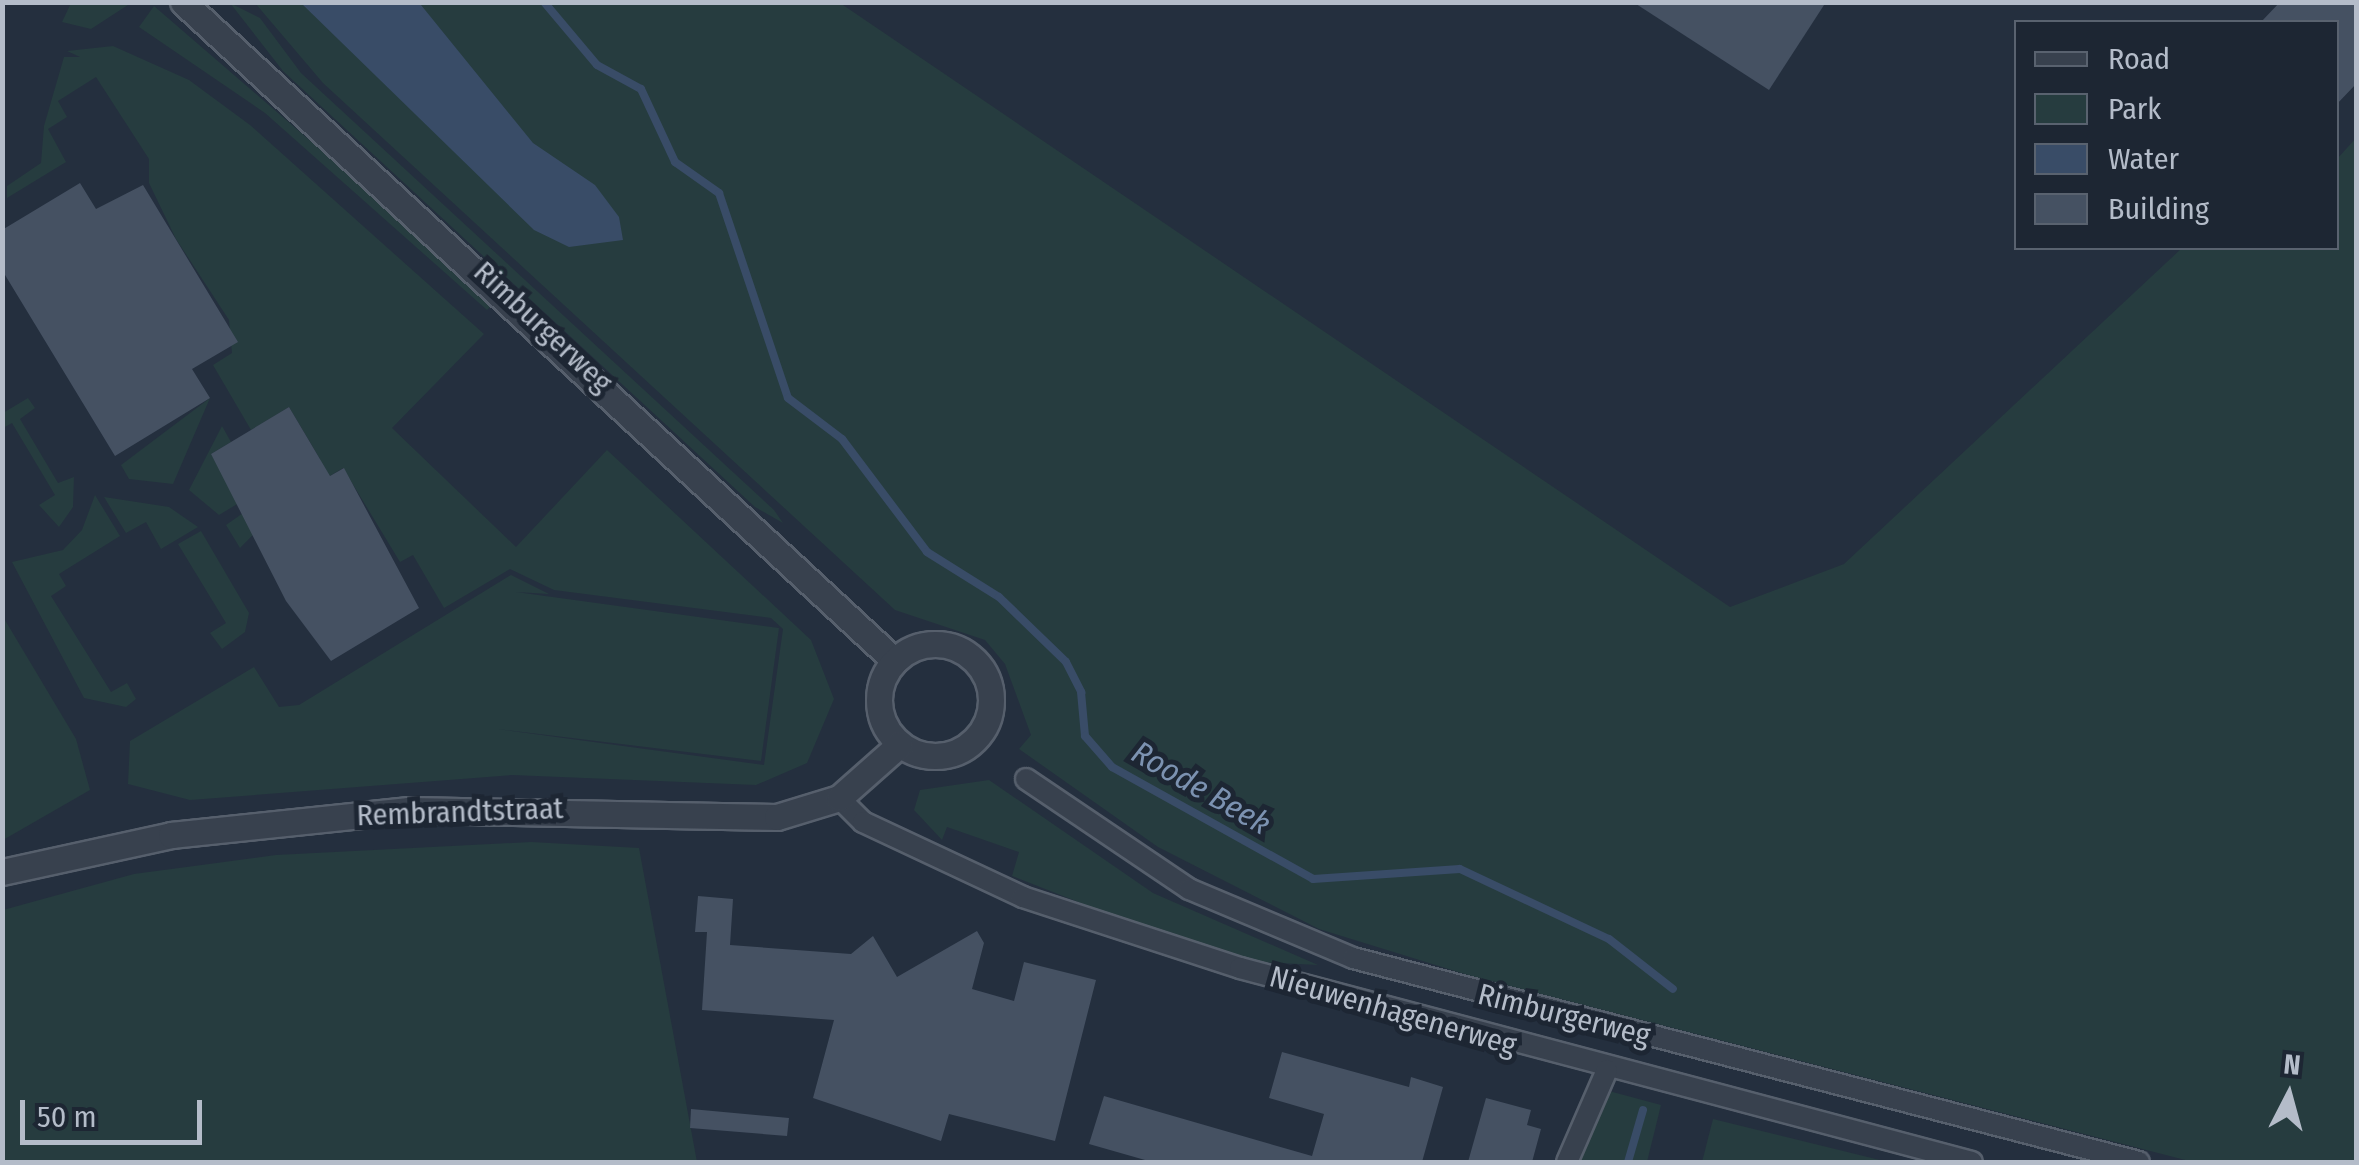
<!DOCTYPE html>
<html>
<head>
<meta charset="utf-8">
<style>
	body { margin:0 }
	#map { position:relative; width:2359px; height:1165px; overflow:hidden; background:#242f3e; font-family:"Fira Sans Condensed",sans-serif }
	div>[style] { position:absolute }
	.green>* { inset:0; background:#263c3f }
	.water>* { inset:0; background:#394c67 }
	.stream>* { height:8px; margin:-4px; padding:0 4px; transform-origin:4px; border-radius:4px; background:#394c67 }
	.building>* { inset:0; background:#455162 }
	.roads { filter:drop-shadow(2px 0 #565f6c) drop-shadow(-2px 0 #565f6c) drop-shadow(0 2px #565f6c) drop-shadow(0 -2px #565f6c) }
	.minor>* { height:20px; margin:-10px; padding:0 10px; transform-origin:10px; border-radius:10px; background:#38414e }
	.tertiary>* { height:25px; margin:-12.5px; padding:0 12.5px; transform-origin:12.5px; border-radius:12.5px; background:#38414e }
	.tertiary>.ring { margin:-12.5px; padding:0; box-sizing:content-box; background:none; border:25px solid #38414e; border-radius:50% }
	span { translate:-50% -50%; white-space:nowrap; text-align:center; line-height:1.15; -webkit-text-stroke:10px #1d2633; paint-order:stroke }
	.street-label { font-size:30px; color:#b4bcc9 }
	.water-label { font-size:32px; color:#7c92b1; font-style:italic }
	.frame { position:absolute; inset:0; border:5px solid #b4bcc9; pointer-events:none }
	.legend { position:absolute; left:2014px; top:20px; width:325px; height:230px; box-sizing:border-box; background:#1d2633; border:2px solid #59626f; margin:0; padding:12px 18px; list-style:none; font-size:30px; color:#b4bcc9 }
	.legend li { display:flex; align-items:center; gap:20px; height:50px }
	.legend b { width:50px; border:2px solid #59626f }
	.north { position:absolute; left:2239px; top:1045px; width:100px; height:100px; -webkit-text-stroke:8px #1d2633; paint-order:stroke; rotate:6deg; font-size:28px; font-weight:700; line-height:40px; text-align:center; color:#b4bcc9 }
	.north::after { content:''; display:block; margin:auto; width:35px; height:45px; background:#b4bcc9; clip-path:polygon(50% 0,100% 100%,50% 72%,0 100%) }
	.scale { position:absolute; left:20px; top:1100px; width:182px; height:45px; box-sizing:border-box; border:5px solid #b4bcc9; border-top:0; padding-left:12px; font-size:30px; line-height:35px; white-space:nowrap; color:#b4bcc9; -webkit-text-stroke:8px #1d2633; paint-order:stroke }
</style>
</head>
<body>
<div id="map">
	<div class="green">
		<div style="clip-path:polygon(71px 3px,71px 2px,131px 3px,91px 29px,62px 22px)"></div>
		<div style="clip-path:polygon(230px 3px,260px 18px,301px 73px,774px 510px,783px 523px,755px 507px,283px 71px)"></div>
		<div style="clip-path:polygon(255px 3px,840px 3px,1730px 607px,1844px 564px,2182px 248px,2336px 248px,2337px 159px,2356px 138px,2356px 1162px,2193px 1162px,1468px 975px,1319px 929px,1158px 847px,1019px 749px,1031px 735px,1005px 664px,985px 640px,895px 610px,323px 83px)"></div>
		<div style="clip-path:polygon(154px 6px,496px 301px,487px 310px,265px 113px,139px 27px)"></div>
		<div style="clip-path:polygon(113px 46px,189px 80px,250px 125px,484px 334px,392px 428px,516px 547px,607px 450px,811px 640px,834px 699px,807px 763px,756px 785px,512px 775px,190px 800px,128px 784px,130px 741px,254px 667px,279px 707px,299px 705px,511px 575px,549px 594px,516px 592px,779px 628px,761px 761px,497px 729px,764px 765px,783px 629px,771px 618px,554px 590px,510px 569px,444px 608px,413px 555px,400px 562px,343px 468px,283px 504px,240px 548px,226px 525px,320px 459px,289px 407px,251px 430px,213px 365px,232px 353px,229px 320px,176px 239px,149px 183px,149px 159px,96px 77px,58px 101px,67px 117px,48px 129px,66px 162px,7px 198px,7px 186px,41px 163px,44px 126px,64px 57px,80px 57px,67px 51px)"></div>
		<div style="clip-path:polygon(28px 398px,35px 408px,20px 419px,58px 483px,74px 477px,73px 507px,59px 527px,39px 505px,55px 495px,12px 423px,3px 428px,3px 413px)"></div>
		<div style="clip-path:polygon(210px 398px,173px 484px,129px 479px,121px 465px)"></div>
		<div style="clip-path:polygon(222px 426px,231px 442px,211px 454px,235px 493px,264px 488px,219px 515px,189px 490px)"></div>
		<div style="clip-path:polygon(95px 495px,120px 536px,59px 574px,66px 586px,51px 596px,111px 692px,127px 683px,136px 699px,126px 707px,84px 698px,12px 562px,63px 550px,82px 530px)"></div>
		<div style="clip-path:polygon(104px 497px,169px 507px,198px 527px,161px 549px,146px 522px,126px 533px)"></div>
		<div style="clip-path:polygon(201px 531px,249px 613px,245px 632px,222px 649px,210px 633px,226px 623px,178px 544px)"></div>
		<div style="clip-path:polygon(2px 615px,76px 739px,90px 790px,3px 840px)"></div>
		<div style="clip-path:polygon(989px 780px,1153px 893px,1318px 965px,1259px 962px,1091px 907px,1012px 876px,1019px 852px,947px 827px,942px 840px,914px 810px,920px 790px)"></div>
		<div style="clip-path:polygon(531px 842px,639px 848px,697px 1162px,3px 1162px,3px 910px,134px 874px,276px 855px)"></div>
		<div style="clip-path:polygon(1609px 1091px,1661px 1105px,1647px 1162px,1578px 1162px)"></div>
		<div style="clip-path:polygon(1713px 1119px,1888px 1162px,1702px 1162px)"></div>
	</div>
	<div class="water">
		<div style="clip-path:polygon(301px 3px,421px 5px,533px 143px,595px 185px,619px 217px,623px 240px,569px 247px,534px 230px)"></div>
	</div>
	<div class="stream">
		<div style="left:544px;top:2px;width:82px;rotate:49.9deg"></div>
		<div style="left:597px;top:65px;width:50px;rotate:28.6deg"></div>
		<div style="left:641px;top:89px;width:81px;rotate:65deg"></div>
		<div style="left:675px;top:162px;width:54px;rotate:35.2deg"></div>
		<div style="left:719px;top:193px;width:216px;rotate:71.4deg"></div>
		<div style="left:788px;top:398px;width:68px;rotate:37.2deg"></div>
		<div style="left:842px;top:439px;width:141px;rotate:53deg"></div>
		<div style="left:927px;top:552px;width:85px;rotate:32deg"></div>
		<div style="left:999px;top:597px;width:93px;rotate:44.1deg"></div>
		<div style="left:1066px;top:662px;width:34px;rotate:63deg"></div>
		<div style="left:1081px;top:692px;width:44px;rotate:84.8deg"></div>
		<div style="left:1085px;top:736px;width:41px;rotate:48.9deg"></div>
		<div style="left:1112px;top:767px;width:230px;rotate:29.1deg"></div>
		<div style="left:1313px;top:879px;width:147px;rotate:-3.9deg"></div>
		<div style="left:1460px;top:869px;width:165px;rotate:25.2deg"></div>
		<div style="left:1609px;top:939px;width:81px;rotate:38deg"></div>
		<div style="left:1628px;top:1162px;width:54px;rotate:-73.9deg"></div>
	</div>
	<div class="building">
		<div style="clip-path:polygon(1633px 2px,1826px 2px,1769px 90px)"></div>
		<div style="clip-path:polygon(2280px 2px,2356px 2px,2356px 84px,2336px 105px,2336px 22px,2261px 22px)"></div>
		<div style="clip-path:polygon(80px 183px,96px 209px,143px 185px,238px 342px,192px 369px,210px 398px,115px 456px,2px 270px,2px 230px)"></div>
		<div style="clip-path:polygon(289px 407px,330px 476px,344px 468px,419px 608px,331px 661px,286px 601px,211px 454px)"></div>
		<div style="clip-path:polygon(698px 896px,733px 899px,730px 945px,851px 954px,873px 936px,897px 977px,977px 931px,984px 943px,972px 989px,1014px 1001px,1024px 962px,1096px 980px,1055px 1141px,949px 1114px,941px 1141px,813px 1098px,834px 1020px,702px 1010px,707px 932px,695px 932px)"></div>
		<div style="clip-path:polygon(1282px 1052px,1409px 1087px,1411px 1077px,1443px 1087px,1422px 1162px,1152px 1162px,1089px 1144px,1104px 1096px,1312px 1156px,1324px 1114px,1269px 1098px)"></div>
		<div style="clip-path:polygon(1486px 1098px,1531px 1110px,1527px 1125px,1541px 1129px,1532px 1162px,1468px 1162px)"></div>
		<div style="clip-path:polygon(691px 1109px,789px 1118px,787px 1136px,690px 1128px)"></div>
	</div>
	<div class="roads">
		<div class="minor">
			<div style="left:1026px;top:779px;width:197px;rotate:34deg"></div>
			<div style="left:1189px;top:889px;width:178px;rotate:22.8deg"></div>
			<div style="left:1353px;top:958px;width:812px;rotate:14.55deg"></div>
			<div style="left:839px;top:798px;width:34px;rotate:45deg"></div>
			<div style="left:863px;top:822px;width:177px;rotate:25.1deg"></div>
			<div style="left:1023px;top:897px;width:228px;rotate:18.1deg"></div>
			<div style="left:1240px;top:968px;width:757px;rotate:14.84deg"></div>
			<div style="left:1567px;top:1162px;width:100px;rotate:-66.5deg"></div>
		</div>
		<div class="tertiary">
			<div style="left:183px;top:2px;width:970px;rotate:42.79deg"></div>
			<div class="ring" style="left:879px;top:644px;width:87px;height:87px"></div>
			<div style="left:2px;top:872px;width:173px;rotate:-12.3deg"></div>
			<div style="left:171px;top:835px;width:239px;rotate:-6deg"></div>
			<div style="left:409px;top:810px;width:368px;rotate:1.1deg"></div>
			<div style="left:777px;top:817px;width:65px;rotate:-17deg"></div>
			<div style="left:839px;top:798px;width:81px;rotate:-41.5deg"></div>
		</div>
	</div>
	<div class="street-label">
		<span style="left:543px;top:327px;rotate:43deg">Rimburgerweg</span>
		<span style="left:460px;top:812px;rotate:-2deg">Rembrandtstraat</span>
		<span style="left:1393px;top:1011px;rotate:16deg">Nieuwenhagenerweg</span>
		<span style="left:1564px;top:1015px;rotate:14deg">Rimburgerweg</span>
	</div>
	<div class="water-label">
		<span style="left:1201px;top:788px;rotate:30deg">Roode Beek</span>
	</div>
	<div class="frame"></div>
	<ul class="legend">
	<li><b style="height:12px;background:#38414e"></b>Road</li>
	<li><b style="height:28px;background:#263c3f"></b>Park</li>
	<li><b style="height:28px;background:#394c67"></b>Water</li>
	<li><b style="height:28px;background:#455162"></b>Building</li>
	</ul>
	<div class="north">N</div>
	<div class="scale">50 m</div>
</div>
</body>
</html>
